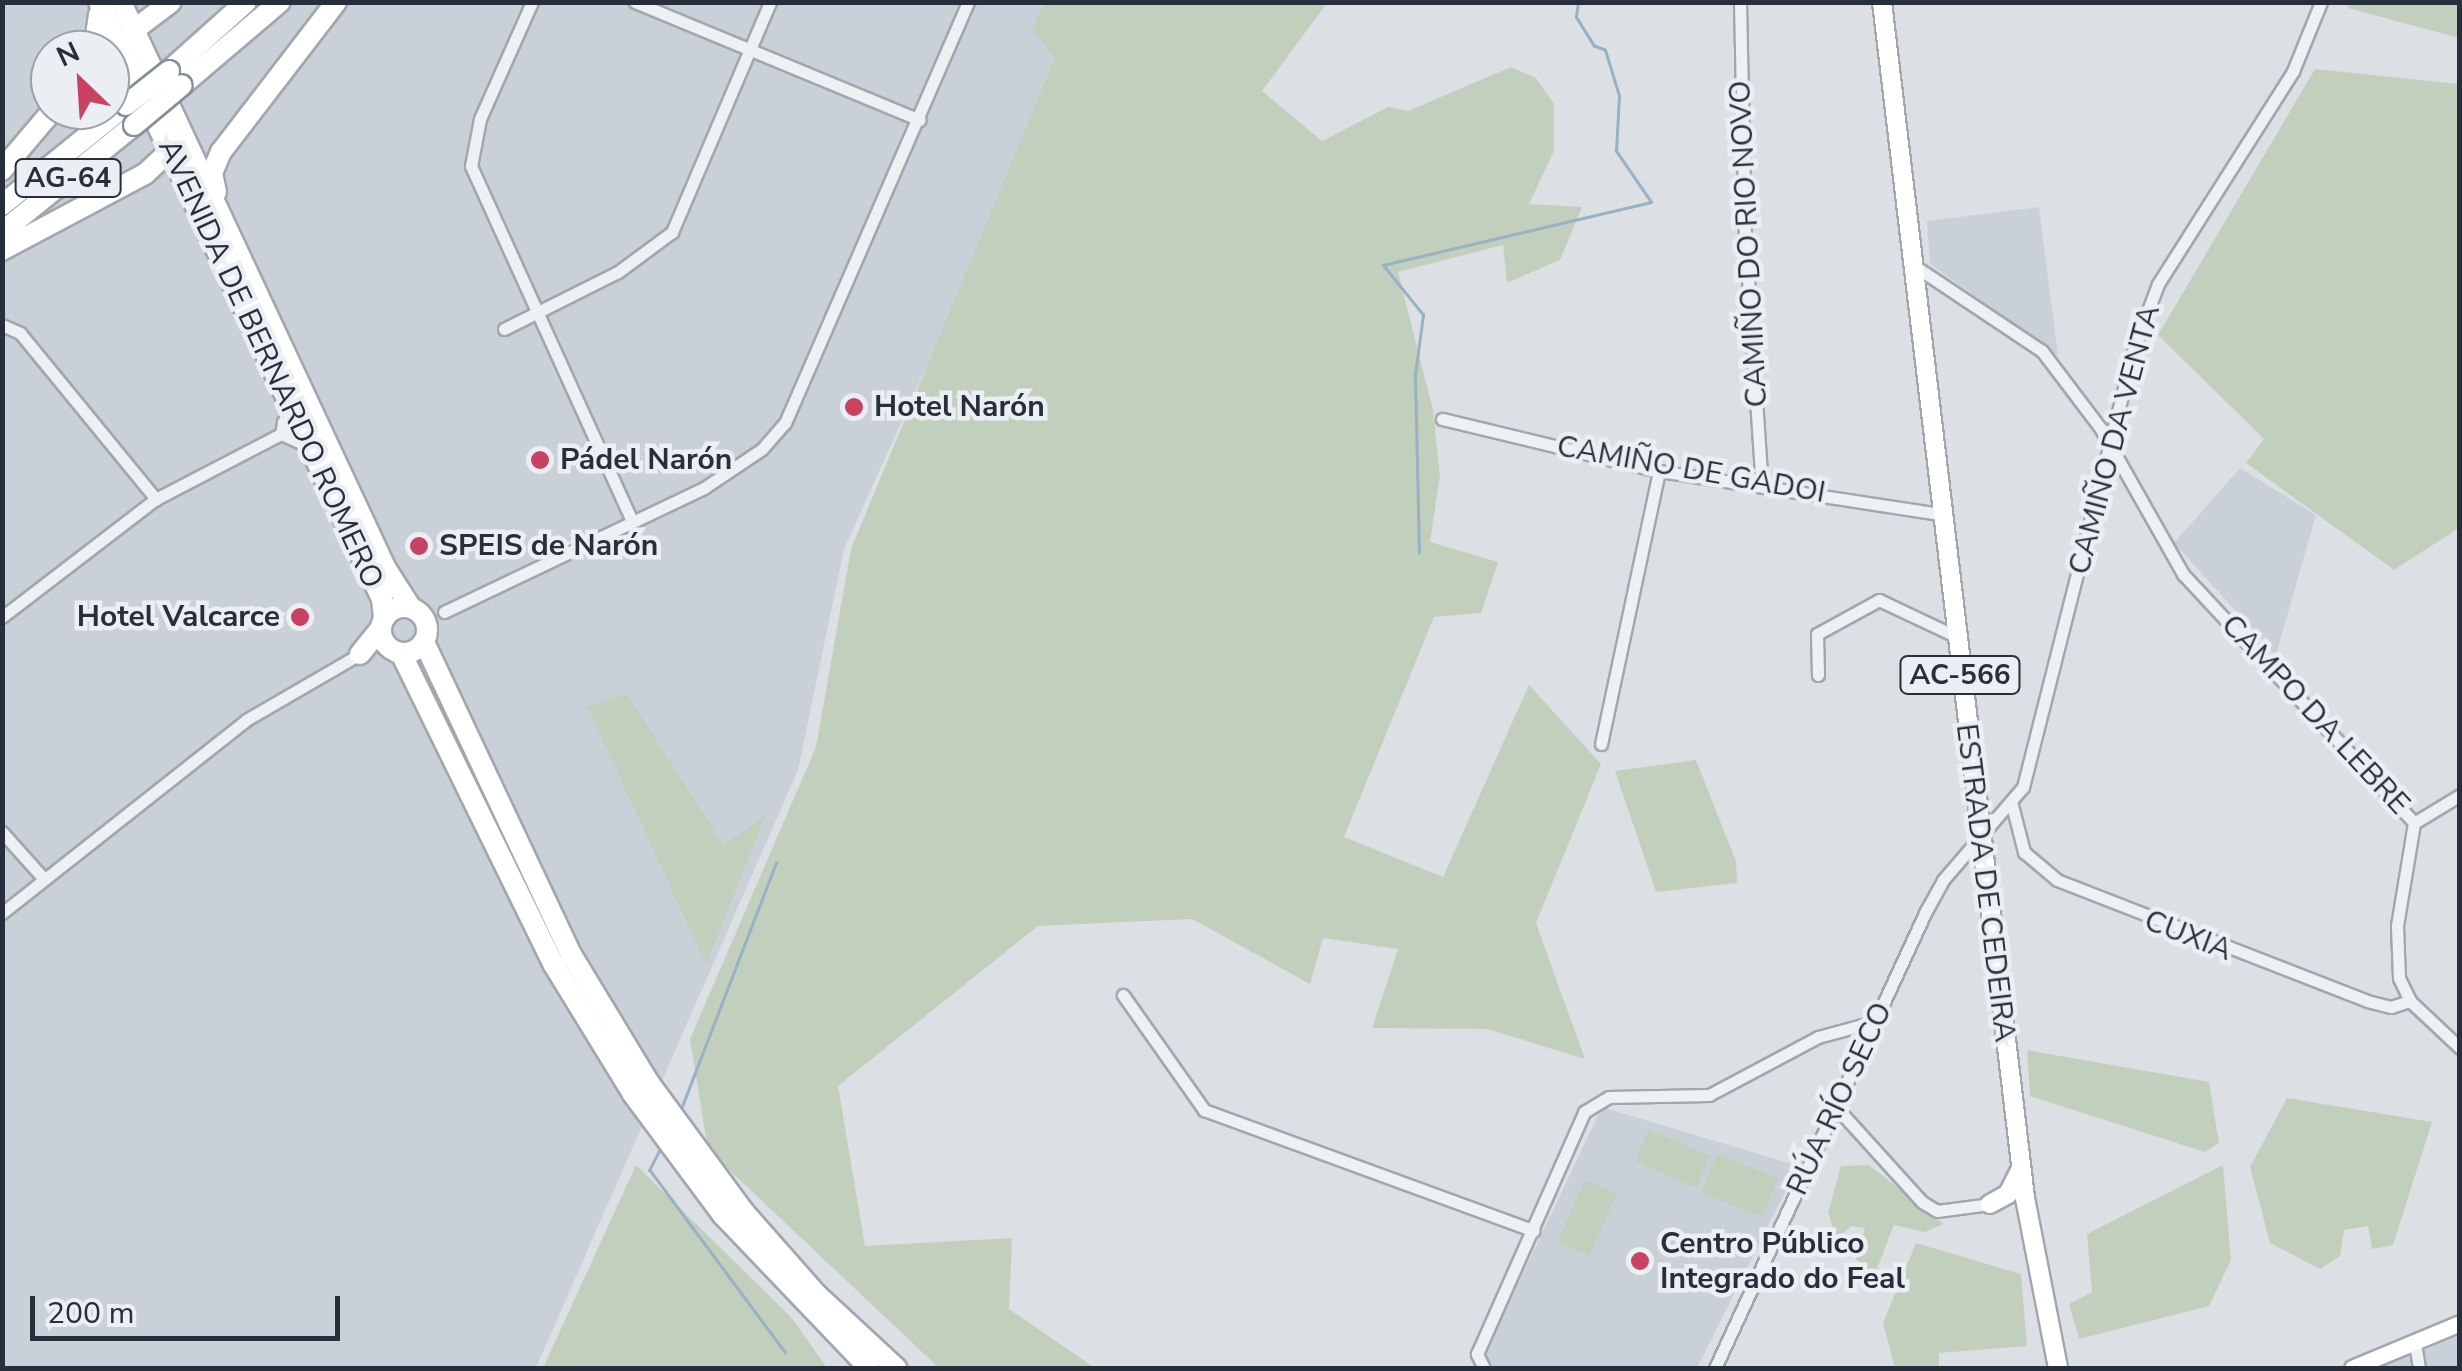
<!DOCTYPE html>
<html>
<head>
<meta charset="utf-8">
<style>
	body { margin:0 }
	#map { position:relative; width:2462px; height:1371px; overflow:hidden; background:#dce0e5; font-family:"Nunito Sans",sans-serif }
	div>[style] { position:absolute }
	.built>* { inset:0; background:#cad0d7 }
	.green>* { inset:0; background:#c3cfbd }
	.stream>* { height:2.5px; margin:-1.25px; padding:0 1.25px; transform-origin:1.25px; border-radius:1.25px; background:#97b1c5 }
	.roads { filter:drop-shadow(2px 0 #a2a7af) drop-shadow(-2px 0 #a2a7af) drop-shadow(0 2px #a2a7af) drop-shadow(0 -2px #a2a7af) }
	.street>* { height:11px; margin:-5.5px; padding:0 5.5px; transform-origin:5.5px; border-radius:5.5px; background:#eef1f4 }
	.secondary>* { height:15px; margin:-7.5px; padding:0 7.5px; transform-origin:7.5px; border-radius:7.5px; background:#fff }
	.primary>* { height:18px; margin:-9px; padding:0 9px; transform-origin:9px; border-radius:9px; background:#fff }
	.highway>* { height:20px; margin:-10px; padding:0 10px; transform-origin:10px; border-radius:10px; background:#fff }
	.highway>.ring { margin:-10px; padding:0; box-sizing:content-box; background:none; border:20px solid #fff; border-radius:50% }
	.bridges { filter:drop-shadow(2px 0 #848f9b) drop-shadow(-2px 0 #848f9b) drop-shadow(0 2px #848f9b) drop-shadow(0 -2px #848f9b) }
	.highway-bridge>* { height:20px; margin:-10px; padding:0 10px; transform-origin:10px; border-radius:10px; background:#fff }
	.dots>* { width:28px; height:28px; translate:-50% -50%; box-sizing:border-box; border:5px solid #ebeff3; border-radius:50% }
	span { translate:-50% -50%; white-space:nowrap; text-align:center; line-height:1.15; -webkit-text-stroke:9px #ebeff3; paint-order:stroke }
	.shield-label span { padding:2px 8px; background:#ebeff3; border:2px solid; border-radius:8px; -webkit-text-stroke-width:0 }
	.shield-label { font-size:28px; color:#262f3b; font-weight:700 }
	.street-label { font-size:30px; color:#262f3b }
	.poi-label { font-size:30px; color:#262f3b; font-weight:700 }
	.left { translate:0 -50%; text-align:left }
	.right { translate:-100% -50%; text-align:right }
	.frame { position:absolute; inset:0; border:5px solid #262f3b; pointer-events:none }
	.north { position:absolute; left:30px; top:30px; width:100px; height:100px; box-sizing:border-box; background:#ebeff3; border:2px solid #9ca2a9; border-radius:50%; rotate:335deg; font-size:28px; font-weight:700; line-height:40px; text-align:center; color:#262f3b }
	.north::after { content:''; display:block; margin:auto; width:35px; height:45px; background:#c84362; clip-path:polygon(50% 0,100% 100%,50% 72%,0 100%) }
	.scale { position:absolute; left:30px; top:1296px; width:310px; height:45px; box-sizing:border-box; border:5px solid #262f3b; border-top:0; padding-left:12px; font-size:30px; line-height:35px; white-space:nowrap; color:#262f3b; -webkit-text-stroke:8px #ebeff3; paint-order:stroke }
</style>
</head>
<body>
<div id="map">
	<div class="built">
		<div style="clip-path:polygon(evenodd,3px 3px,1080px 3px,1061px 69px,844px 549px,798px 770px,536px 1368px,3px 1368px,3px 3px,50px 50px,110px 50px,110px 110px,50px 110px,50px 50px)"></div>
		<div style="clip-path:polygon(2039px 207px,2058px 356px,1930px 264px,1927px 221px)"></div>
		<div style="clip-path:polygon(2240px 468px,2316px 515px,2276px 655px,2174px 543px)"></div>
		<div style="clip-path:polygon(1602px 1107px,1798px 1166px,1697px 1368px,1495px 1368px,1484px 1355px)"></div>
		<div style="clip-path:polygon(2459px 1335px,2459px 1368px,2375px 1368px,2423px 1351px)"></div>
	</div>
	<div class="green">
		<div style="clip-path:polygon(2349px 2px,2459px 3px,2459px 38px,2348px 8px)"></div>
		<div style="clip-path:polygon(1045px 3px,1327px 3px,1262px 91px,1322px 141px,1388px 107px,1408px 111px,1511px 67px,1536px 78px,1554px 104px,1554px 151px,1529px 204px,1582px 207px,1560px 260px,1507px 283px,1503px 245px,1398px 272px,1433px 410px,1440px 475px,1430px 542px,1498px 562px,1481px 613px,1434px 617px,1344px 837px,1443px 877px,1529px 685px,1601px 764px,1536px 923px,1585px 1059px,1488px 1029px,1372px 1028px,1398px 949px,1323px 938px,1310px 984px,1192px 919px,1038px 926px,838px 1086px,865px 1246px,1012px 1238px,1009px 1309px,1095px 1368px,939px 1368px,708px 1150px,690px 1039px,816px 747px,851px 549px,1055px 58px,1032px 30px)"></div>
		<div style="clip-path:polygon(2315px 69px,2459px 84px,2459px 528px,2394px 570px,2246px 463px,2264px 439px,2158px 335px)"></div>
		<div style="clip-path:polygon(627px 694px,723px 845px,766px 815px,706px 964px,587px 706px)"></div>
		<div style="clip-path:polygon(1696px 760px,1736px 861px,1737px 883px,1656px 892px,1615px 771px)"></div>
		<div style="clip-path:polygon(2027px 1050px,2209px 1082px,2219px 1143px,2205px 1152px,2030px 1096px)"></div>
		<div style="clip-path:polygon(2287px 1098px,2432px 1122px,2393px 1245px,2372px 1249px,2368px 1226px,2344px 1230px,2340px 1256px,2320px 1269px,2270px 1243px,2250px 1167px)"></div>
		<div style="clip-path:polygon(1649px 1129px,1710px 1156px,1696px 1188px,1635px 1161px)"></div>
		<div style="clip-path:polygon(1717px 1154px,1778px 1178px,1763px 1217px,1701px 1193px)"></div>
		<div style="clip-path:polygon(636px 1165px,791px 1317px,827px 1368px,543px 1368px)"></div>
		<div style="clip-path:polygon(1869px 1165px,1944px 1224px,1924px 1232px,1894px 1225px,1874px 1276px,1856px 1259px,1865px 1228px,1851px 1226px,1837px 1239px,1828px 1213px,1841px 1166px)"></div>
		<div style="clip-path:polygon(2223px 1165px,2231px 1260px,2209px 1306px,2079px 1339px,2069px 1304px,2092px 1292px,2087px 1234px)"></div>
		<div style="clip-path:polygon(1585px 1180px,1617px 1194px,1589px 1256px,1557px 1242px)"></div>
		<div style="clip-path:polygon(1916px 1243px,2021px 1274px,2027px 1346px,1939px 1353px,1939px 1368px,1895px 1368px,1883px 1323px)"></div>
	</div>
	<div class="stream">
		<div style="left:1419px;top:553px;width:178px;rotate:-91.3deg"></div>
		<div style="left:1415px;top:375px;width:61px;rotate:-82.4deg"></div>
		<div style="left:1423px;top:315px;width:64px;rotate:-128.7deg"></div>
		<div style="left:1383px;top:265px;width:275px;rotate:-13.2deg"></div>
		<div style="left:1651px;top:202px;width:62px;rotate:-124.5deg"></div>
		<div style="left:1616px;top:151px;width:55px;rotate:-86.9deg"></div>
		<div style="left:1619px;top:96px;width:48px;rotate:-106.9deg"></div>
		<div style="left:1605px;top:50px;width:12px;rotate:-160deg"></div>
		<div style="left:1594px;top:46px;width:34px;rotate:-122deg"></div>
		<div style="left:1576px;top:17px;width:15px;rotate:-82deg"></div>
		<div style="left:681px;top:1109px;width:264px;rotate:-68.9deg"></div>
		<div style="left:661px;top:1148px;width:25px;rotate:117deg"></div>
		<div style="left:650px;top:1170px;width:227px;rotate:53.4deg"></div>
	</div>
	<div class="roads">
		<div class="street">
			<div style="left:532px;top:2px;width:128px;rotate:114deg"></div>
			<div style="left:480px;top:119px;width:48px;rotate:100.8deg"></div>
			<div style="left:471px;top:166px;width:390px;rotate:65.6deg"></div>
			<div style="left:635px;top:2px;width:308px;rotate:22.5deg"></div>
			<div style="left:1740px;top:2px;width:231px;rotate:88.8deg"></div>
			<div style="left:1745px;top:233px;width:254px;rotate:86.2deg"></div>
			<div style="left:1913px;top:265px;width:155px;rotate:33.7deg"></div>
			<div style="left:2042px;top:351px;width:98px;rotate:52.9deg"></div>
			<div style="left:2101px;top:429px;width:167px;rotate:60.5deg"></div>
			<div style="left:2183px;top:574px;width:340px;rotate:47.1deg"></div>
			<div style="left:2414px;top:823px;width:104px;rotate:99.4deg"></div>
			<div style="left:2397px;top:926px;width:52px;rotate:87.8deg"></div>
			<div style="left:2399px;top:978px;width:25px;rotate:64deg"></div>
			<div style="left:2410px;top:1001px;width:69px;rotate:43.2deg"></div>
			<div style="left:2px;top:325px;width:20px;rotate:24deg"></div>
			<div style="left:20px;top:333px;width:215px;rotate:50.7deg"></div>
			<div style="left:504px;top:329px;width:127px;rotate:-26.6deg"></div>
			<div style="left:618px;top:272px;width:67px;rotate:-36.5deg"></div>
			<div style="left:672px;top:232px;width:250px;rotate:-66.9deg"></div>
			<div style="left:301px;top:416px;width:19px;rotate:162deg"></div>
			<div style="left:283px;top:422px;width:12px;rotate:99deg"></div>
			<div style="left:281px;top:434px;width:30px;rotate:24deg"></div>
			<div style="left:1442px;top:419px;width:223px;rotate:13.5deg"></div>
			<div style="left:1659px;top:471px;width:285px;rotate:8.7deg"></div>
			<div style="left:444px;top:612px;width:288px;rotate:-25.5deg"></div>
			<div style="left:704px;top:488px;width:70px;rotate:-33.9deg"></div>
			<div style="left:762px;top:449px;width:35px;rotate:-49deg"></div>
			<div style="left:785px;top:423px;width:459px;rotate:-66.5deg"></div>
			<div style="left:2px;top:617px;width:194px;rotate:-37.5deg"></div>
			<div style="left:156px;top:499px;width:141px;rotate:-27.5deg"></div>
			<div style="left:1818px;top:675px;width:41px;rotate:-91.4deg"></div>
			<div style="left:1817px;top:634px;width:71px;rotate:-28.7deg"></div>
			<div style="left:1879px;top:600px;width:84px;rotate:25.3deg"></div>
			<div style="left:1601px;top:744px;width:279px;rotate:-78deg"></div>
			<div style="left:2012px;top:805px;width:49px;rotate:75.7deg"></div>
			<div style="left:2024px;top:852px;width:43px;rotate:40.3deg"></div>
			<div style="left:2057px;top:880px;width:333px;rotate:21.3deg"></div>
			<div style="left:2367px;top:1001px;width:25px;rotate:14deg"></div>
			<div style="left:2391px;top:1007px;width:20px;rotate:-18deg"></div>
			<div style="left:2414px;top:823px;width:54px;rotate:-31.3deg"></div>
			<div style="left:2px;top:832px;width:63px;rotate:48.2deg"></div>
			<div style="left:2px;top:913px;width:311px;rotate:-38.3deg"></div>
			<div style="left:246px;top:720px;width:132px;rotate:-30.1deg"></div>
			<div style="left:1123px;top:995px;width:141px;rotate:54.8deg"></div>
			<div style="left:1204px;top:1110px;width:351px;rotate:20.1deg"></div>
			<div style="left:1836px;top:1107px;width:128px;rotate:47.8deg"></div>
			<div style="left:1922px;top:1202px;width:17px;rotate:31deg"></div>
			<div style="left:1937px;top:1211px;width:53px;rotate:-7.5deg"></div>
			<div style="left:2415px;top:1343px;width:25px;rotate:81deg"></div>
			<div style="left:1484px;top:1368px;width:16px;rotate:-117deg"></div>
			<div style="left:1477px;top:1354px;width:265px;rotate:-66.1deg"></div>
			<div style="left:1584px;top:1112px;width:29px;rotate:-31deg"></div>
			<div style="left:1609px;top:1097px;width:100px;rotate:-1.1deg"></div>
			<div style="left:1709px;top:1095px;width:123px;rotate:-28deg"></div>
			<div style="left:1818px;top:1037px;width:61px;rotate:-15.2deg"></div>
			<div style="left:1715px;top:1368px;width:503px;rotate:-65.22deg"></div>
			<div style="left:1926px;top:911px;width:35px;rotate:-61deg"></div>
			<div style="left:1943px;top:880px;width:123px;rotate:-49.3deg"></div>
			<div style="left:2023px;top:787px;width:456px;rotate:-75.8deg"></div>
			<div style="left:2135px;top:345px;width:65px;rotate:-69.3deg"></div>
			<div style="left:2158px;top:284px;width:252px;rotate:-57.6deg"></div>
			<div style="left:2293px;top:71px;width:74px;rotate:-67.9deg"></div>
		</div>
		<div class="secondary">
			<div style="left:2352px;top:1368px;width:117px;rotate:-22.6deg"></div>
		</div>
		<div class="primary">
			<div style="left:1882px;top:2px;width:1205px;rotate:83.18deg"></div>
			<div style="left:2025px;top:1198px;width:173px;rotate:79deg"></div>
			<div style="left:1990px;top:1204px;width:21px;rotate:-29deg"></div>
			<div style="left:2008px;top:1194px;width:29px;rotate:-63deg"></div>
		</div>
		<div class="highway">
			<div style="left:99px;top:2px;width:661px;rotate:64.64deg"></div>
			<div style="left:382px;top:599px;width:20px;rotate:84deg"></div>
			<div style="left:121px;top:2px;width:626px;rotate:64.95deg"></div>
			<div style="left:386px;top:569px;width:46px;rotate:57.3deg"></div>
			<div style="left:130px;top:42px;width:17px;rotate:-62deg"></div>
			<div style="left:138px;top:27px;width:41px;rotate:-37.1deg"></div>
			<div style="left:94px;top:50px;width:36px;rotate:-82deg"></div>
			<div style="left:169px;top:71px;width:103px;rotate:-41.9deg"></div>
			<div style="left:182px;top:85px;width:128px;rotate:-40.3deg"></div>
			<div style="left:2px;top:170px;width:79px;rotate:-49.6deg"></div>
			<div style="left:216px;top:192px;width:19px;rotate:-102deg"></div>
			<div style="left:212px;top:173px;width:23px;rotate:-67deg"></div>
			<div style="left:221px;top:152px;width:189px;rotate:-52.5deg"></div>
			<div style="left:2px;top:205px;width:159px;rotate:-38.9deg"></div>
			<div style="left:2px;top:232px;width:170px;rotate:-39deg"></div>
			<div style="left:2px;top:250px;width:162px;rotate:-28deg"></div>
			<div style="left:145px;top:174px;width:41px;rotate:-43deg"></div>
			<div class="ring" style="left:381px;top:607px;width:26px;height:26px"></div>
			<div style="left:424px;top:642px;width:347px;rotate:64.8deg"></div>
			<div style="left:572px;top:956px;width:149px;rotate:58.8deg"></div>
			<div style="left:649px;top:1083px;width:159px;rotate:53.7deg"></div>
			<div style="left:743px;top:1211px;width:112px;rotate:48.6deg"></div>
			<div style="left:817px;top:1295px;width:108px;rotate:42.7deg"></div>
			<div style="left:401px;top:653px;width:347px;rotate:63.9deg"></div>
			<div style="left:554px;top:965px;width:151px;rotate:58.5deg"></div>
			<div style="left:633px;top:1094px;width:151px;rotate:53.4deg"></div>
			<div style="left:723px;top:1215px;width:211px;rotate:46.3deg"></div>
			<div style="left:360px;top:654px;width:33px;rotate:-51deg"></div>
		</div>
	</div>
	<div class="bridges">
		<div class="highway-bridge">
			<div style="left:126px;top:105px;width:55px;rotate:-38.3deg"></div>
			<div style="left:134px;top:125px;width:62px;rotate:-39.8deg"></div>
		</div>
	</div>
	<div class="dots">
		<div style="left:854px;top:407px;background:#c84362"></div>
		<div style="left:540px;top:460px;background:#c84362"></div>
		<div style="left:419px;top:546px;background:#c84362"></div>
		<div style="left:300px;top:617px;background:#c84362"></div>
		<div style="left:1640px;top:1261px;background:#c84362"></div>
	</div>
	<div class="shield-label">
		<span style="left:68px;top:178px">AG-64</span>
		<span style="left:1960px;top:675px">AC-566</span>
	</div>
	<div class="street-label">
		<span style="left:1749px;top:244px;rotate:-93deg">CAMIÑO DO RIO NOVO</span>
		<span style="left:270px;top:364px;rotate:65deg">AVENIDA DE BERNARDO ROMERO</span>
		<span style="left:2115px;top:440px;rotate:-75deg">CAMIÑO DA VENTA</span>
		<span style="left:1691px;top:470px;rotate:10deg">CAMIÑO DE GADOI</span>
		<span style="left:2315px;top:715px;rotate:47deg">CAMPO DA LEBRE</span>
		<span style="left:1985px;top:883px;rotate:83deg">ESTRADA DE CEDEIRA</span>
		<span style="left:2188px;top:936px;rotate:21deg">CUXIA</span>
		<span style="left:1840px;top:1099px;rotate:-65deg">RÚA RÍO SECO</span>
	</div>
	<div class="poi-label">
		<span class="left" style="left:874px;top:407px">Hotel Narón</span>
		<span class="left" style="left:560px;top:460px">Pádel Narón</span>
		<span class="left" style="left:439px;top:546px">SPEIS de Narón</span>
		<span class="right" style="left:280px;top:617px">Hotel Valcarce</span>
		<span class="left" style="left:1660px;top:1261px">Centro Público<br>Integrado do Feal</span>
	</div>
	<div class="frame"></div>
	<div class="north">N</div>
	<div class="scale">200 m</div>
</div>
</body>
</html>
